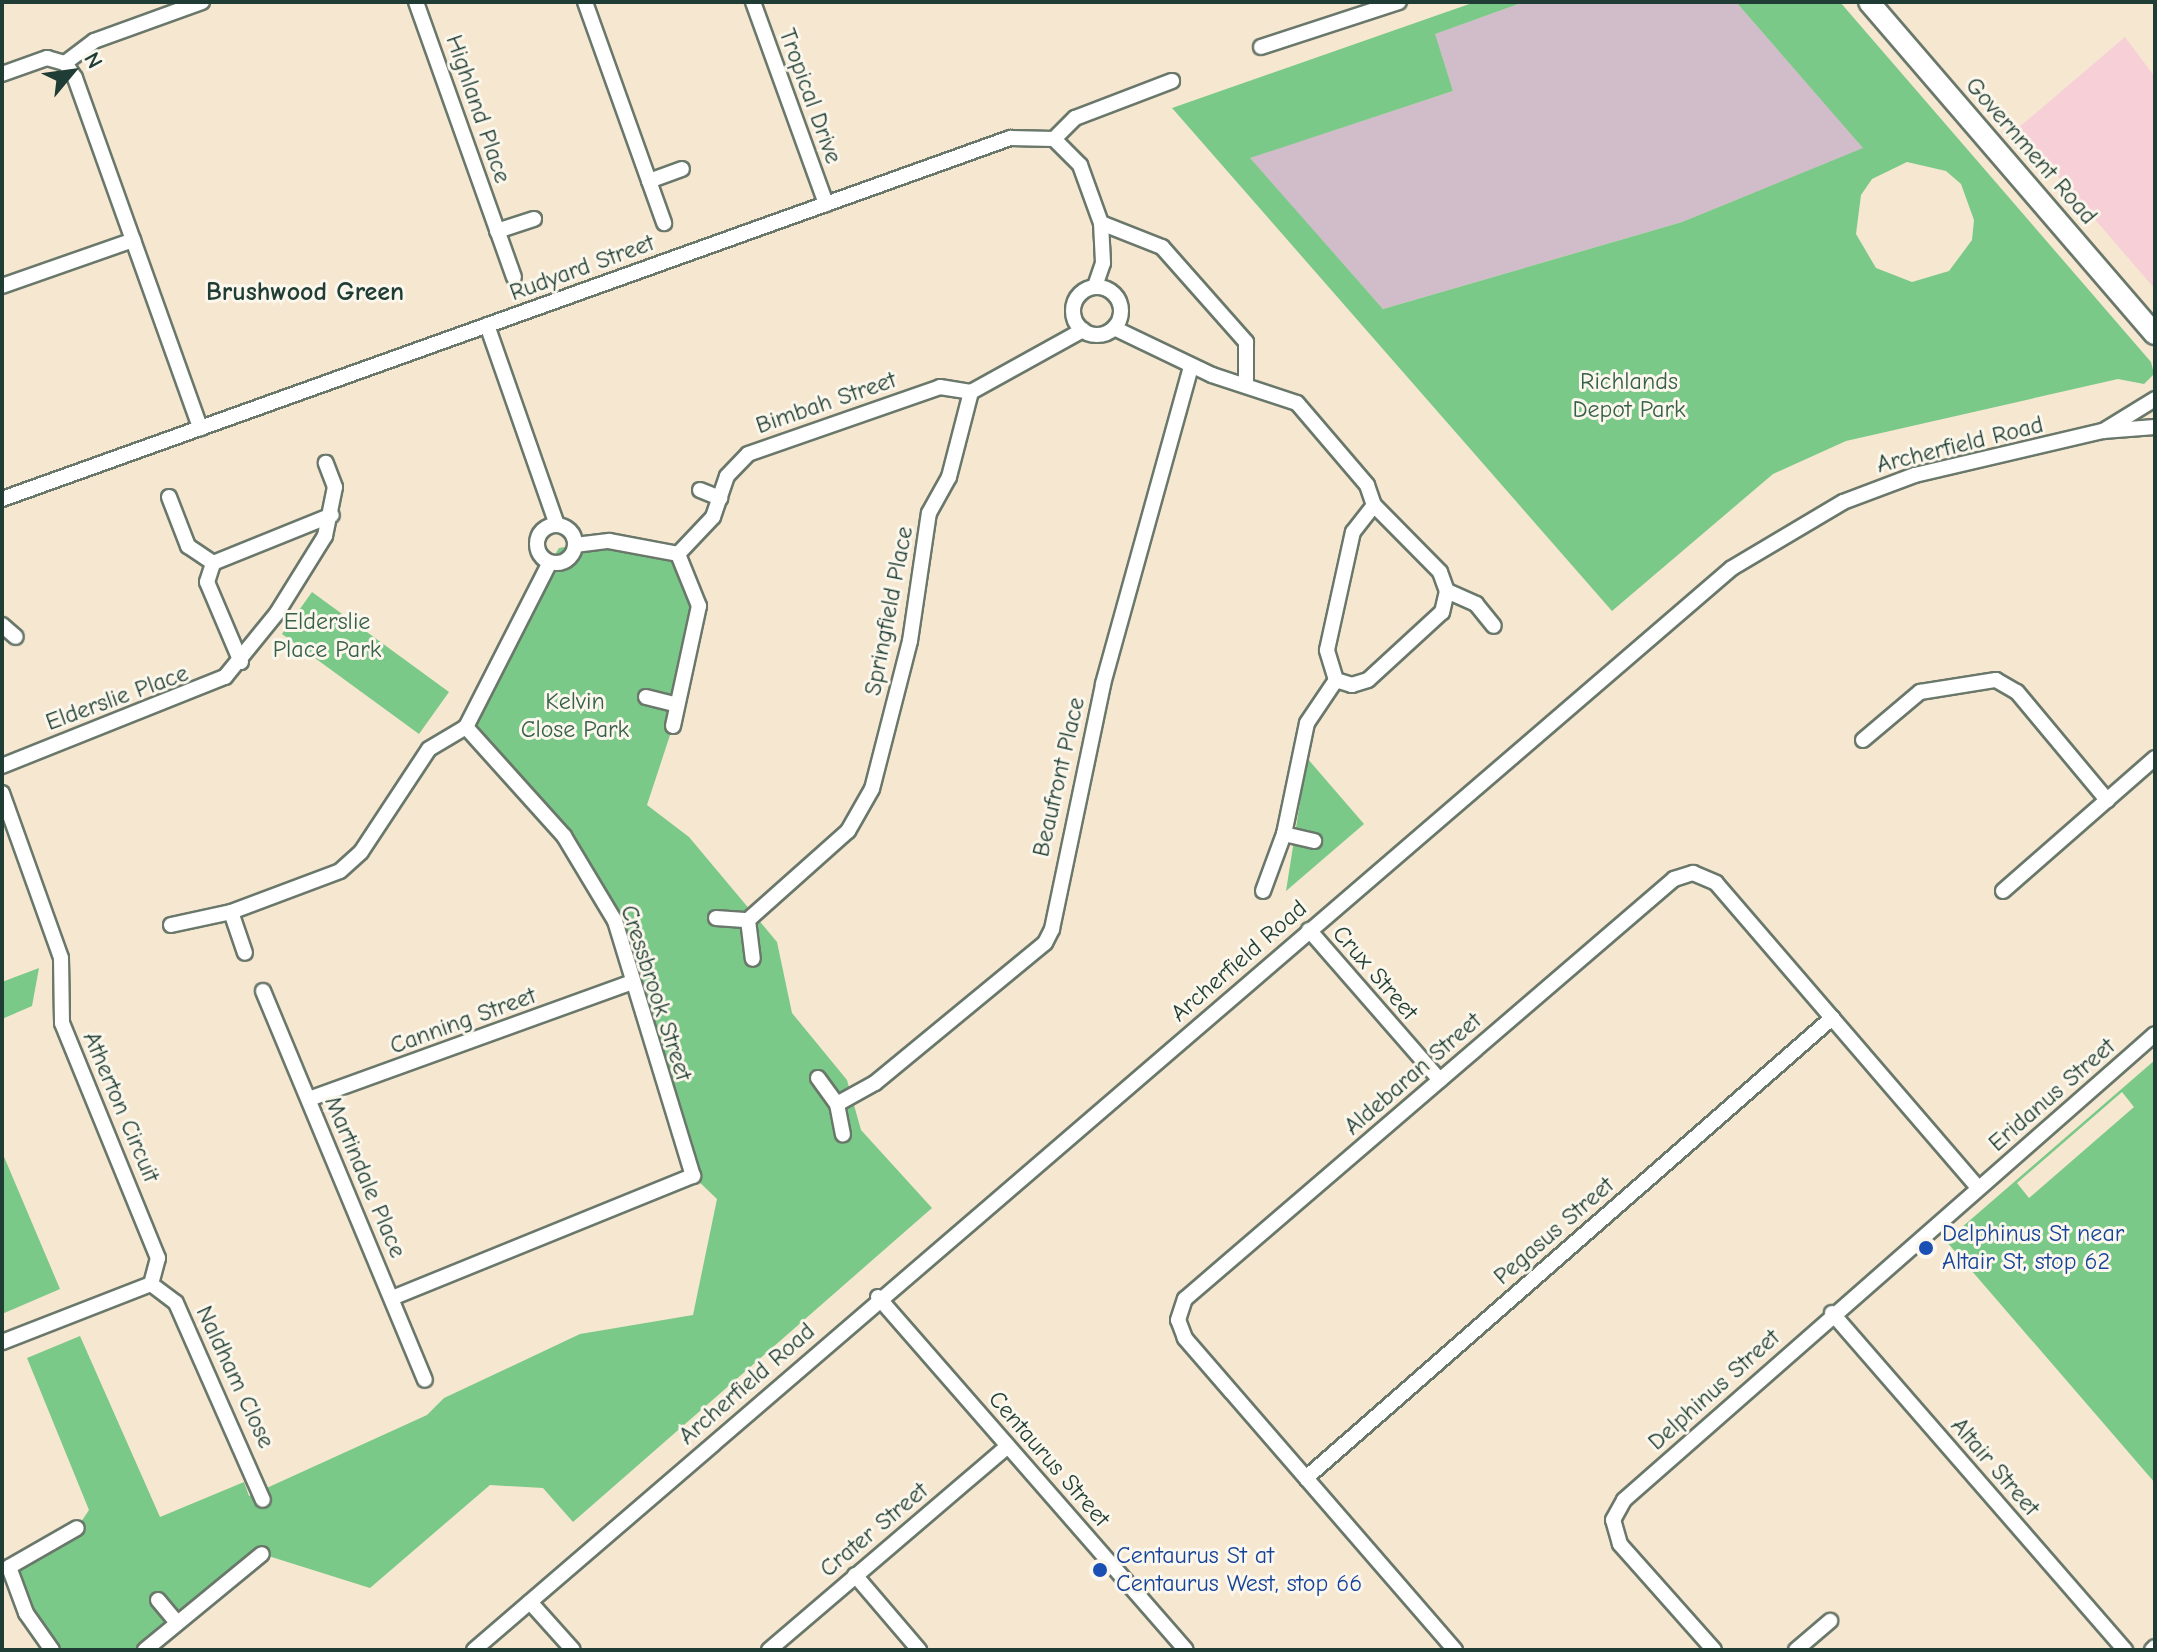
<!DOCTYPE html>
<html>
<head>
<meta charset="utf-8">
<style>
	body { margin:0 }
	#map { position:relative; width:2157px; height:1652px; overflow:hidden; background:#f6e7d1; font-family:"Comic Neue",sans-serif }
	div>[style] { position:absolute }
	.built>* { inset:0; background:#f6cfd7 }
	.industrial>* { inset:0; background:#d1bdc9 }
	.green>* { inset:0; background:#7bc988 }
	.roads { filter:drop-shadow(2px 0 #6a786b) drop-shadow(-2px 0 #6a786b) drop-shadow(0 2px #6a786b) drop-shadow(0 -2px #6a786b) }
	.street>* { height:14px; margin:-7px; padding:0 7px; transform-origin:7px; border-radius:7px; background:#fff }
	.street>.ring { margin:-7px; padding:0; box-sizing:content-box; background:none; border:14px solid #fff; border-radius:50% }
	.secondary>* { height:20px; margin:-10px; padding:0 10px; transform-origin:10px; border-radius:10px; background:#fff }
	.dots>* { width:22px; height:22px; translate:-50% -50%; box-sizing:border-box; border:4px solid #fbf7ec; border-radius:50% }
	span { translate:-50% -50%; white-space:nowrap; text-align:center; line-height:1.15; -webkit-text-stroke:6px #fbf7ec; paint-order:stroke }
	.street-label { font-size:24px; color:#1f3d34 }
	.park-label { font-size:24px; color:#366049 }
	.transit-label { font-size:24px; color:#164399 }
	.left { translate:0 -50%; text-align:left }
	.neighbourhood-label { font-size:26px; color:#1f3d34; font-weight:700 }
	.frame { position:absolute; inset:0; border:4px solid #1f3d34; pointer-events:none }
	.north { position:absolute; left:32px; top:32px; width:80px; height:80px; -webkit-text-stroke:6px #fbf7ec; paint-order:stroke; rotate:61deg; font-size:22px; font-weight:700; line-height:32px; text-align:center; color:#1f3d34 }
	.north::after { content:''; display:block; margin:auto; width:28px; height:36px; background:#1f3d34; clip-path:polygon(50% 0,100% 100%,50% 72%,0 100%) }
</style>
</head>
<body>
<div id="map">
	<div class="built">
		<div style="clip-path:polygon(2125px 37px,2155px 77px,2155px 289px,2017px 129px)"></div>
	</div>
	<div class="industrial">
		<div style="clip-path:polygon(1524px 2px,1736px 2px,1864px 148px,1682px 222px,1383px 309px,1249px 158px,1453px 91px,1434px 34px)"></div>
	</div>
	<div class="green">
		<div style="clip-path:polygon(evenodd,1475px 2px,1524px 2px,1435px 34px,1453px 91px,1250px 158px,1383px 309px,1682px 222px,1863px 148px,1736px 2px,1840px 2px,2151px 362px,2154px 374px,2144px 384px,2118px 379px,1846px 441px,1773px 474px,1612px 611px,1172px 108px,1475px 2px,1907px 162px,1946px 171px,1961px 184px,1974px 220px,1972px 240px,1949px 271px,1912px 282px,1876px 268px,1856px 234px,1861px 195px,1872px 179px,1907px 162px)"></div>
		<div style="clip-path:polygon(575px 545px,678px 554px,697px 595px,673px 726px,647px 805px,689px 837px,777px 942px,792px 1013px,847px 1080px,861px 1130px,932px 1208px,573px 1522px,543px 1488px,490px 1485px,370px 1588px,262px 1554px,145px 1650px,52px 1650px,9px 1567px,77px 1528px,89px 1510px,27px 1358px,80px 1336px,160px 1517px,244px 1482px,249px 1496px,427px 1415px,444px 1398px,580px 1334px,693px 1315px,717px 1199px,693px 1176px,622px 949px,564px 836px,466px 727px,550px 562px,559px 548px)"></div>
		<div style="clip-path:polygon(312px 592px,449px 692px,419px 734px,282px 634px)"></div>
		<div style="clip-path:polygon(1307px 758px,1364px 824px,1286px 891px)"></div>
		<div style="clip-path:polygon(39px 968px,32px 1006px,2px 1019px,2px 982px)"></div>
		<div style="clip-path:polygon(evenodd,2155px 1060px,2155px 1483px,1946px 1241px,2155px 1060px,2122px 1092px,2134px 1107px,2029px 1198px,2017px 1183px,2122px 1092px)"></div>
		<div style="clip-path:polygon(2px 1152px,60px 1289px,2px 1314px)"></div>
	</div>
	<div class="roads">
		<div class="street">
			<div style="left:416px;top:2px;width:292px;rotate:70.4deg"></div>
			<div style="left:585px;top:2px;width:235px;rotate:70.3deg"></div>
			<div style="left:753px;top:2px;width:215px;rotate:70.1deg"></div>
			<div style="left:1261px;top:47px;width:145px;rotate:-18.1deg"></div>
			<div style="left:65px;top:63px;width:36px;rotate:-37deg"></div>
			<div style="left:94px;top:41px;width:115px;rotate:-19.9deg"></div>
			<div style="left:2px;top:74px;width:48px;rotate:-19.6deg"></div>
			<div style="left:47px;top:58px;width:19px;rotate:16deg"></div>
			<div style="left:65px;top:63px;width:18px;rotate:56deg"></div>
			<div style="left:75px;top:78px;width:372px;rotate:70.3deg"></div>
			<div style="left:1054px;top:139px;width:37px;rotate:45deg"></div>
			<div style="left:1080px;top:165px;width:62px;rotate:70.1deg"></div>
			<div style="left:1101px;top:223px;width:40px;rotate:87.1deg"></div>
			<div style="left:1103px;top:263px;width:24px;rotate:109deg"></div>
			<div style="left:649px;top:181px;width:35px;rotate:-20deg"></div>
			<div style="left:1101px;top:223px;width:66px;rotate:21.5deg"></div>
			<div style="left:1162px;top:247px;width:127px;rotate:48.5deg"></div>
			<div style="left:1246px;top:342px;width:41px;rotate:90deg"></div>
			<div style="left:497px;top:231px;width:39px;rotate:-18deg"></div>
			<div style="left:2px;top:286px;width:139px;rotate:-19.3deg"></div>
			<div class="ring" style="left:1073px;top:287px;width:34px;height:34px"></div>
			<div style="left:487px;top:325px;width:212px;rotate:70.7deg"></div>
			<div style="left:1114px;top:328px;width:109px;rotate:25.6deg"></div>
			<div style="left:1212px;top:375px;width:89px;rotate:18.2deg"></div>
			<div style="left:1297px;top:403px;width:108px;rotate:49.5deg"></div>
			<div style="left:1367px;top:485px;width:21px;rotate:71deg"></div>
			<div style="left:1374px;top:505px;width:94px;rotate:45.4deg"></div>
			<div style="left:1440px;top:572px;width:20px;rotate:70deg"></div>
			<div style="left:1447px;top:591px;width:22px;rotate:103deg"></div>
			<div style="left:1442px;top:612px;width:100px;rotate:137.4deg"></div>
			<div style="left:1368px;top:680px;width:17px;rotate:163deg"></div>
			<div style="left:1352px;top:685px;width:17px;rotate:-163deg"></div>
			<div style="left:1336px;top:680px;width:31px;rotate:-107deg"></div>
			<div style="left:1327px;top:650px;width:121px;rotate:-77.6deg"></div>
			<div style="left:1353px;top:532px;width:34px;rotate:-52deg"></div>
			<div style="left:2103px;top:431px;width:61px;rotate:-31.6deg"></div>
			<div style="left:700px;top:490px;width:22px;rotate:22deg"></div>
			<div style="left:169px;top:497px;width:53px;rotate:68.8deg"></div>
			<div style="left:188px;top:546px;width:30px;rotate:34deg"></div>
			<div style="left:2px;top:499px;width:1071px;rotate:-19.7deg"></div>
			<div style="left:1010px;top:138px;width:44px;rotate:1.3deg"></div>
			<div style="left:1054px;top:139px;width:30px;rotate:-45deg"></div>
			<div style="left:1075px;top:118px;width:104px;rotate:-20.9deg"></div>
			<div class="ring" style="left:537px;top:525px;width:24px;height:24px"></div>
			<div style="left:575px;top:545px;width:34px;rotate:-7deg"></div>
			<div style="left:609px;top:541px;width:70px;rotate:10.7deg"></div>
			<div style="left:678px;top:554px;width:51px;rotate:-46.6deg"></div>
			<div style="left:713px;top:517px;width:43px;rotate:-71.1deg"></div>
			<div style="left:727px;top:476px;width:30px;rotate:-46deg"></div>
			<div style="left:748px;top:454px;width:203px;rotate:-19.2deg"></div>
			<div style="left:940px;top:387px;width:31px;rotate:9deg"></div>
			<div style="left:1447px;top:591px;width:32px;rotate:24deg"></div>
			<div style="left:1476px;top:604px;width:28px;rotate:51deg"></div>
			<div style="left:2px;top:625px;width:18px;rotate:41deg"></div>
			<div style="left:241px;top:662px;width:87px;rotate:-113deg"></div>
			<div style="left:207px;top:582px;width:20px;rotate:-72deg"></div>
			<div style="left:213px;top:563px;width:128px;rotate:-22deg"></div>
			<div style="left:646px;top:697px;width:29px;rotate:14deg"></div>
			<div style="left:673px;top:726px;width:123px;rotate:-77.8deg"></div>
			<div style="left:699px;top:606px;width:56px;rotate:-112deg"></div>
			<div style="left:466px;top:727px;width:185px;rotate:-63deg"></div>
			<div style="left:1863px;top:740px;width:75px;rotate:-40.1deg"></div>
			<div style="left:1920px;top:692px;width:77px;rotate:-9deg"></div>
			<div style="left:1996px;top:680px;width:24px;rotate:30deg"></div>
			<div style="left:2017px;top:692px;width:141px;rotate:50.2deg"></div>
			<div style="left:2px;top:766px;width:240px;rotate:-21.8deg"></div>
			<div style="left:225px;top:677px;width:82px;rotate:-50.9deg"></div>
			<div style="left:277px;top:613px;width:91px;rotate:-58.1deg"></div>
			<div style="left:325px;top:536px;width:50px;rotate:-78.5deg"></div>
			<div style="left:335px;top:487px;width:26px;rotate:-111deg"></div>
			<div style="left:2px;top:793px;width:175px;rotate:70.3deg"></div>
			<div style="left:61px;top:958px;width:65px;rotate:89.1deg"></div>
			<div style="left:62px;top:1023px;width:254px;rotate:67.8deg"></div>
			<div style="left:158px;top:1258px;width:27px;rotate:105deg"></div>
			<div style="left:151px;top:1284px;width:160px;rotate:158.7deg"></div>
			<div style="left:1284px;top:834px;width:31px;rotate:13deg"></div>
			<div style="left:1263px;top:891px;width:61px;rotate:-69.8deg"></div>
			<div style="left:1284px;top:834px;width:113px;rotate:-78.3deg"></div>
			<div style="left:1307px;top:723px;width:52px;rotate:-56deg"></div>
			<div style="left:2003px;top:891px;width:202px;rotate:-41.2deg"></div>
			<div style="left:231px;top:912px;width:43px;rotate:71.1deg"></div>
			<div style="left:716px;top:918px;width:32px;rotate:4deg"></div>
			<div style="left:748px;top:920px;width:39px;rotate:83deg"></div>
			<div style="left:748px;top:920px;width:134px;rotate:-41.7deg"></div>
			<div style="left:848px;top:831px;width:48px;rotate:-60.3deg"></div>
			<div style="left:872px;top:789px;width:153px;rotate:-75.6deg"></div>
			<div style="left:910px;top:641px;width:129px;rotate:-81.6deg"></div>
			<div style="left:929px;top:513px;width:41px;rotate:-60.9deg"></div>
			<div style="left:949px;top:477px;width:88px;rotate:-75.5deg"></div>
			<div style="left:971px;top:392px;width:128px;rotate:-29deg"></div>
			<div style="left:171px;top:925px;width:61px;rotate:-12.2deg"></div>
			<div style="left:231px;top:912px;width:116px;rotate:-20.6deg"></div>
			<div style="left:340px;top:871px;width:28px;rotate:-42deg"></div>
			<div style="left:361px;top:852px;width:123px;rotate:-56.6deg"></div>
			<div style="left:429px;top:749px;width:43px;rotate:-30.7deg"></div>
			<div style="left:1309px;top:930px;width:199px;rotate:48.9deg"></div>
			<div style="left:263px;top:991px;width:421px;rotate:67.4deg"></div>
			<div style="left:818px;top:1078px;width:32px;rotate:54deg"></div>
			<div style="left:837px;top:1104px;width:31px;rotate:79deg"></div>
			<div style="left:309px;top:1099px;width:341px;rotate:-19.9deg"></div>
			<div style="left:837px;top:1104px;width:43px;rotate:-28.9deg"></div>
			<div style="left:875px;top:1083px;width:220px;rotate:-39.5deg"></div>
			<div style="left:1045px;top:943px;width:16px;rotate:-63deg"></div>
			<div style="left:1052px;top:929px;width:250px;rotate:-78.2deg"></div>
			<div style="left:1103px;top:684px;width:330px;rotate:-74.5deg"></div>
			<div style="left:151px;top:1284px;width:31px;rotate:37deg"></div>
			<div style="left:176px;top:1303px;width:215px;rotate:66.2deg"></div>
			<div style="left:878px;top:1297px;width:468px;rotate:48.9deg"></div>
			<div style="left:392px;top:1298px;width:325px;rotate:-22.1deg"></div>
			<div style="left:693px;top:1176px;width:267px;rotate:-107deg"></div>
			<div style="left:615px;top:921px;width:99px;rotate:-121deg"></div>
			<div style="left:564px;top:836px;width:147px;rotate:-132deg"></div>
			<div style="left:1832px;top:1313px;width:447px;rotate:49deg"></div>
			<div style="left:1306px;top:1478px;width:699px;rotate:-41.17deg"></div>
			<div style="left:855px;top:1575px;width:99px;rotate:49.5deg"></div>
			<div style="left:158px;top:1600px;width:30px;rotate:50deg"></div>
			<div style="left:530px;top:1602px;width:64px;rotate:48.1deg"></div>
			<div style="left:52px;top:1650px;width:45px;rotate:-125.1deg"></div>
			<div style="left:26px;top:1613px;width:49px;rotate:-110.3deg"></div>
			<div style="left:9px;top:1567px;width:78px;rotate:-29.8deg"></div>
			<div style="left:145px;top:1650px;width:151px;rotate:-39.4deg"></div>
			<div style="left:474px;top:1650px;width:1659px;rotate:-40.7deg"></div>
			<div style="left:1732px;top:568px;width:129px;rotate:-30.7deg"></div>
			<div style="left:1843px;top:502px;width:77px;rotate:-20.6deg"></div>
			<div style="left:1915px;top:475px;width:193px;rotate:-13.2deg"></div>
			<div style="left:2103px;top:431px;width:52px;rotate:-4.4deg"></div>
			<div style="left:769px;top:1650px;width:314px;rotate:-40.5deg"></div>
			<div style="left:1455px;top:1650px;width:413px;rotate:-130.9deg"></div>
			<div style="left:1185px;top:1338px;width:19px;rotate:-111deg"></div>
			<div style="left:1178px;top:1320px;width:22px;rotate:-72deg"></div>
			<div style="left:1185px;top:1299px;width:645px;rotate:-40.66deg"></div>
			<div style="left:1674px;top:879px;width:20px;rotate:-18deg"></div>
			<div style="left:1693px;top:873px;width:25px;rotate:23deg"></div>
			<div style="left:1716px;top:883px;width:402px;rotate:49.3deg"></div>
			<div style="left:1714px;top:1650px;width:142px;rotate:-131.6deg"></div>
			<div style="left:1620px;top:1544px;width:25px;rotate:-106deg"></div>
			<div style="left:1613px;top:1520px;width:23px;rotate:-61deg"></div>
			<div style="left:1624px;top:1500px;width:706px;rotate:-41.27deg"></div>
			<div style="left:1796px;top:1650px;width:45px;rotate:-40.5deg"></div>
			<div style="left:2152px;top:1650px;width:4px;rotate:-45deg"></div>
		</div>
		<div class="secondary">
			<div style="left:1869px;top:2px;width:438px;rotate:49.3deg"></div>
		</div>
	</div>
	<div class="dots">
		<div style="left:1926px;top:1248px;background:#1a4fb4"></div>
		<div style="left:1100px;top:1570px;background:#1a4fb4"></div>
	</div>
	<div class="street-label">
		<span style="left:810px;top:96px;rotate:70deg">Tropical Drive</span>
		<span style="left:478px;top:109px;rotate:71deg">Highland Place</span>
		<span style="left:2031px;top:151px;rotate:49deg">Government Road</span>
		<span style="left:582px;top:268px;rotate:-20deg">Rudyard Street</span>
		<span style="left:826px;top:403px;rotate:-19deg">Bimbah Street</span>
		<span style="left:1960px;top:445px;rotate:-14deg">Archerfield Road</span>
		<span style="left:889px;top:611px;rotate:-79deg">Springfield Place</span>
		<span style="left:117px;top:698px;rotate:-20deg">Elderslie Place</span>
		<span style="left:1059px;top:777px;rotate:-77deg">Beaufront Place</span>
		<span style="left:1239px;top:961px;rotate:-41deg">Archerfield Road</span>
		<span style="left:1375px;top:973px;rotate:49deg">Crux Street</span>
		<span style="left:656px;top:993px;rotate:72deg">Cressbrook Street</span>
		<span style="left:463px;top:1021px;rotate:-20deg">Canning Street</span>
		<span style="left:1413px;top:1074px;rotate:-41deg">Aldebaran Street</span>
		<span style="left:2052px;top:1095px;rotate:-41deg">Eridanus Street</span>
		<span style="left:121px;top:1107px;rotate:67deg">Atherton Circuit</span>
		<span style="left:365px;top:1177px;rotate:67deg">Martindale Place</span>
		<span style="left:1554px;top:1231px;rotate:-41deg">Pegasus Street</span>
		<span style="left:235px;top:1377px;rotate:65deg">Naldham Close</span>
		<span style="left:747px;top:1384px;rotate:-41deg">Archerfield Road</span>
		<span style="left:1714px;top:1390px;rotate:-42deg">Delphinus Street</span>
		<span style="left:1049px;top:1459px;rotate:49deg">Centaurus Street</span>
		<span style="left:1995px;top:1467px;rotate:49deg">Altair Street</span>
		<span style="left:874px;top:1530px;rotate:-40deg">Crater Street</span>
	</div>
	<div class="park-label">
		<span style="left:1629px;top:396px">Richlands<br>Depot Park</span>
		<span style="left:327px;top:636px">Elderslie<br>Place Park</span>
		<span style="left:575px;top:716px">Kelvin<br>Close Park</span>
	</div>
	<div class="transit-label">
		<span class="left" style="left:1942px;top:1248px">Delphinus St near<br>Altair St, stop 62</span>
		<span class="left" style="left:1116px;top:1570px">Centaurus St at<br>Centaurus West, stop 66</span>
	</div>
	<div class="neighbourhood-label">
		<span style="left:305px;top:293px">Brushwood Green</span>
	</div>
	<div class="frame"></div>
	<div class="north">N</div>
</div>
</body>
</html>
